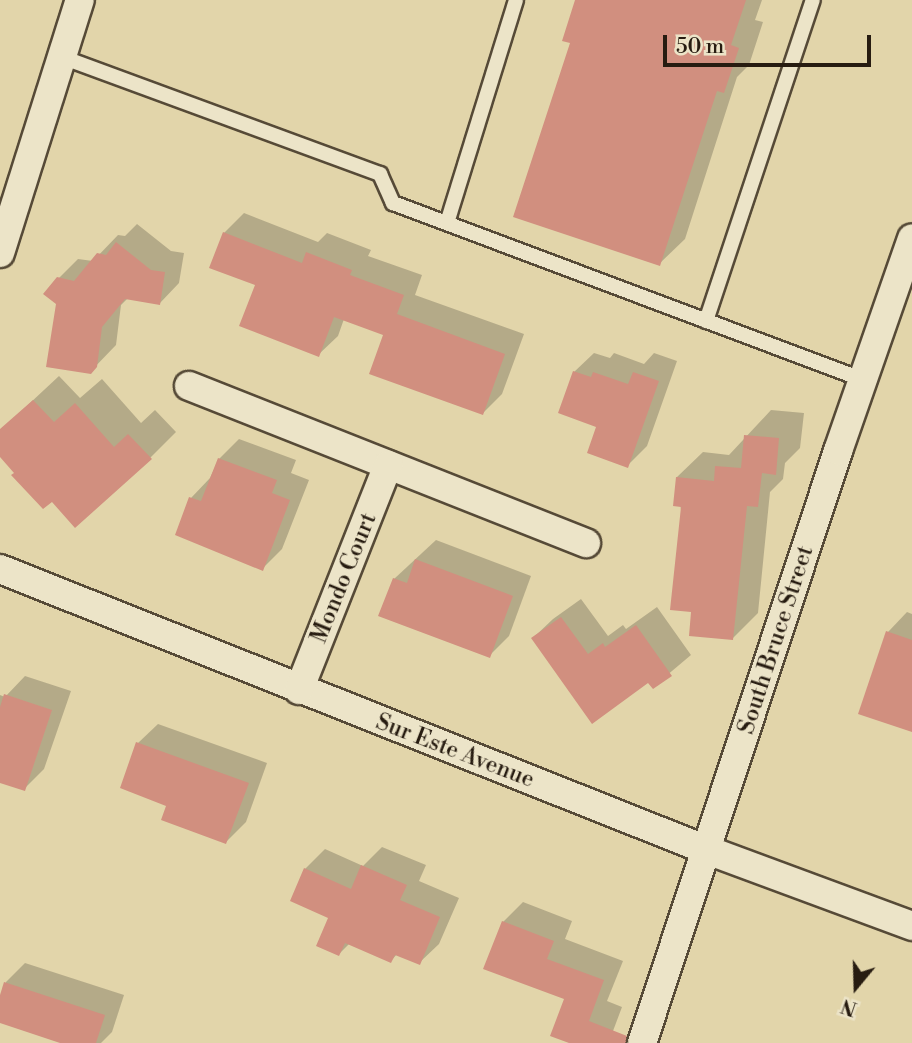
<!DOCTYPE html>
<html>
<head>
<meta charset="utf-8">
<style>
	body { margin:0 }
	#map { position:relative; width:912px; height:1043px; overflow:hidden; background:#e2d5aa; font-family:"Libre Bodoni",serif }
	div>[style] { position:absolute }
	.shadow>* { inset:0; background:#0003 }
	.building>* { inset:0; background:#d18f7f }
	.roads { filter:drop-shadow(2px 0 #564a37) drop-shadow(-2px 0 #564a37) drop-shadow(0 2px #564a37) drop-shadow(0 -2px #564a37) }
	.service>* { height:14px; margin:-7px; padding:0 7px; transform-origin:7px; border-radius:7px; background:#ece4c8 }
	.minor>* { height:28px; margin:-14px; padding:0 14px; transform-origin:14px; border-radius:14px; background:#ece4c8 }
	span { translate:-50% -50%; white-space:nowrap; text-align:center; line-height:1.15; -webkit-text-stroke:6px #ece4c8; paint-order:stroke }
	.street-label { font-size:23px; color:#271c11 }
	.north { position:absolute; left:821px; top:952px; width:70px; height:70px; -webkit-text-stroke:5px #ece4c8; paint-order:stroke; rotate:199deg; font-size:19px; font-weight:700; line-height:28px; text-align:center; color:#271c11 }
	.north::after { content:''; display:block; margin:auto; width:24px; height:32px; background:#271c11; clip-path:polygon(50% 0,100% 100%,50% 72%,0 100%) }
	.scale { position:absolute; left:663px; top:35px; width:208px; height:32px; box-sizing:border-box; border:4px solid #271c11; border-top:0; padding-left:9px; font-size:21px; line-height:24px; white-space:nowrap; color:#271c11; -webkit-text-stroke:5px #ece4c8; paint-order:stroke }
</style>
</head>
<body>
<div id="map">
	<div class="shadow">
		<div style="clip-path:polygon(577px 0,762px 0,755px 20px,763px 22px,749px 65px,737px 77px,685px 239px,659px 264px,572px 42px)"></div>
		<div style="clip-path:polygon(244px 213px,318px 242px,327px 233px,371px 250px,368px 256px,422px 275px,415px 295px,524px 334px,502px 394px,483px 413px,385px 334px,344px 319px,338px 336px,318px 355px,257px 284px,224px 233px)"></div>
		<div style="clip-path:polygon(137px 224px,171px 251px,184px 253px,179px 283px,160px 303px,128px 298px,121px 305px,116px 345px,90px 372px,58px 303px,58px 279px,78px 259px,93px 261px,118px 235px,125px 236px)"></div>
		<div style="clip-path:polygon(594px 353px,610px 358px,614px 353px,644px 364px,654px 353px,677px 361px,647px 446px,627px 466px,599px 426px,574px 372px)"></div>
		<div style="clip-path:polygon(59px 376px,80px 398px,102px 379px,141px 423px,155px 410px,176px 432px,150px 458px,52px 499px,0 455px,0 431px)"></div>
		<div style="clip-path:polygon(771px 410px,804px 413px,800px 448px,785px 463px,783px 479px,770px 492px,758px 613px,733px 638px,693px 610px,677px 477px,703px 452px,729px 455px)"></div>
		<div style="clip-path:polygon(239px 439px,296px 460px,291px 473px,309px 480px,282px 549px,262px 569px,191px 498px,210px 478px,219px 459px)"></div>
		<div style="clip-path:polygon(436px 540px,531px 576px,509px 636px,489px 656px,394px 579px)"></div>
		<div style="clip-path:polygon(581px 599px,608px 636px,623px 625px,626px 629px,657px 607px,691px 655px,653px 687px,649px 681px,533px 638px,553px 619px)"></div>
		<div style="clip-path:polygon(907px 612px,912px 614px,912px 730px,888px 632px)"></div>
		<div style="clip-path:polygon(25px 676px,71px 691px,44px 769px,24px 789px,0 781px,0 695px,5px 697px)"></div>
		<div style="clip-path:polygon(158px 724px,267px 763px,246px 822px,226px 842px,169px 805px,138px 743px)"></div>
		<div style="clip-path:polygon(382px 847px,426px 865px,419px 881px,459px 898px,439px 944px,419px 963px,397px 954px,391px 961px,350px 943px,339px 954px,330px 917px,305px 869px,325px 849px,363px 866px)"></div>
		<div style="clip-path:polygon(523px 902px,572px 921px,565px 939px,623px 961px,607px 1001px,622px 1007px,613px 1031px,601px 1043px,574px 1043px,566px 998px,503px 922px)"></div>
		<div style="clip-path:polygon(25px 963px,124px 995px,112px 1032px,101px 1043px,66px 1043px,0 1021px,0 1000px,6px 982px)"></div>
	</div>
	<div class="building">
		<div style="clip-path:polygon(575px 0,746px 0,731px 45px,739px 48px,724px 93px,717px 91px,660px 266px,513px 217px,570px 43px,562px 41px)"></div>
		<div style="clip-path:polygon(223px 232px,302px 263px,306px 252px,352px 270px,350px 275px,404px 295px,397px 314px,505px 354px,483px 415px,369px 374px,383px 335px,334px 317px,319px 357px,239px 326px,255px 285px,209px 268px)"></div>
		<div style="clip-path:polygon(116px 242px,151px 270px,165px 272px,160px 305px,125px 299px,102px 327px,97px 367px,91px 374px,46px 367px,56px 304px,43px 294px,57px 277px,74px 281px,97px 253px,106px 255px)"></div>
		<div style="clip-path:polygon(573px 371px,591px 377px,593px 372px,628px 384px,633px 372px,659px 381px,628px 468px,587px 453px,596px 427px,558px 413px)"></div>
		<div style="clip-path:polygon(33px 400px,54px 422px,75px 403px,114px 447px,128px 434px,152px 459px,75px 528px,52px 502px,43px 509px,11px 475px,14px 473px,0 457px,0 429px)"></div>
		<div style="clip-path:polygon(744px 435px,779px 438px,776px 475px,762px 473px,758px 507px,747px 506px,733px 640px,689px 636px,691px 612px,670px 610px,681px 507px,673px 506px,676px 477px,714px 481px,715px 466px,741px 468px)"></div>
		<div style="clip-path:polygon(218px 458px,277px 480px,272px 493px,290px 500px,263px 571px,175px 535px,189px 497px,201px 501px)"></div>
		<div style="clip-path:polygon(415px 559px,513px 596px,490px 658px,378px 616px,393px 578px,407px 583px)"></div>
		<div style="clip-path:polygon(561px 617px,588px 654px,603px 643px,605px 647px,636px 625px,672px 676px,653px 689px,648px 683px,592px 724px,531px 638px)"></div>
		<div style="clip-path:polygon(886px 631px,912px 640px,912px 732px,858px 714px)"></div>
		<div style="clip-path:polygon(4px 694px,52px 710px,25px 791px,0 783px,0 707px)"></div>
		<div style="clip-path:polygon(136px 742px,249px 783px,226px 844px,161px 820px,166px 806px,120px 788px)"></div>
		<div style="clip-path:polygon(361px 865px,407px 885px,400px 900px,440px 917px,420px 965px,395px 955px,391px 963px,345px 943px,339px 956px,316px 946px,328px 918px,290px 901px,304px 868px,351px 889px)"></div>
		<div style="clip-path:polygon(502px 921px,554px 941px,547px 959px,604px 980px,589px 1021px,627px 1036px,626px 1043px,569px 1043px,550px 1036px,564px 999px,483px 969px)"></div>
		<div style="clip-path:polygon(4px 982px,105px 1015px,96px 1043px,60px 1043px,0 1023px,0 995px)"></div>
	</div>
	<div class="roads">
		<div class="service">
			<div style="left:62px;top:57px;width:339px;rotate:20.2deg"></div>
			<div style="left:380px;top:174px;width:32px;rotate:66deg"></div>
			<div style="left:393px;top:203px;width:503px;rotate:20.6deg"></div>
			<div style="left:447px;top:223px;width:233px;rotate:-72.8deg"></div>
			<div style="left:706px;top:321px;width:338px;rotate:-71.6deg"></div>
		</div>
		<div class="minor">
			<div style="left:0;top:253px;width:265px;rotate:-72.5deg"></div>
			<div style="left:189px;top:386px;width:427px;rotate:21.6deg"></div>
			<div style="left:0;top:569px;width:761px;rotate:21.68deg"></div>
			<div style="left:707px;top:850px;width:219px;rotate:20.3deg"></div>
			<div style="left:299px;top:690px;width:242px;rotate:-68.4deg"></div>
			<div style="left:642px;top:1043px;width:624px;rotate:-71.68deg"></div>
			<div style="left:838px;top:451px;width:225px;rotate:-70.8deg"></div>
		</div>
	</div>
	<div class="street-label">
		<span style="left:344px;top:578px;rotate:-68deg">Mondo Court</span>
		<span style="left:776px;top:640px;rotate:-72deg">South Bruce Street</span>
		<span style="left:455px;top:751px;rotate:21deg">Sur Este Avenue</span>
	</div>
	<div class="north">N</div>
	<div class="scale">50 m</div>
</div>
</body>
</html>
